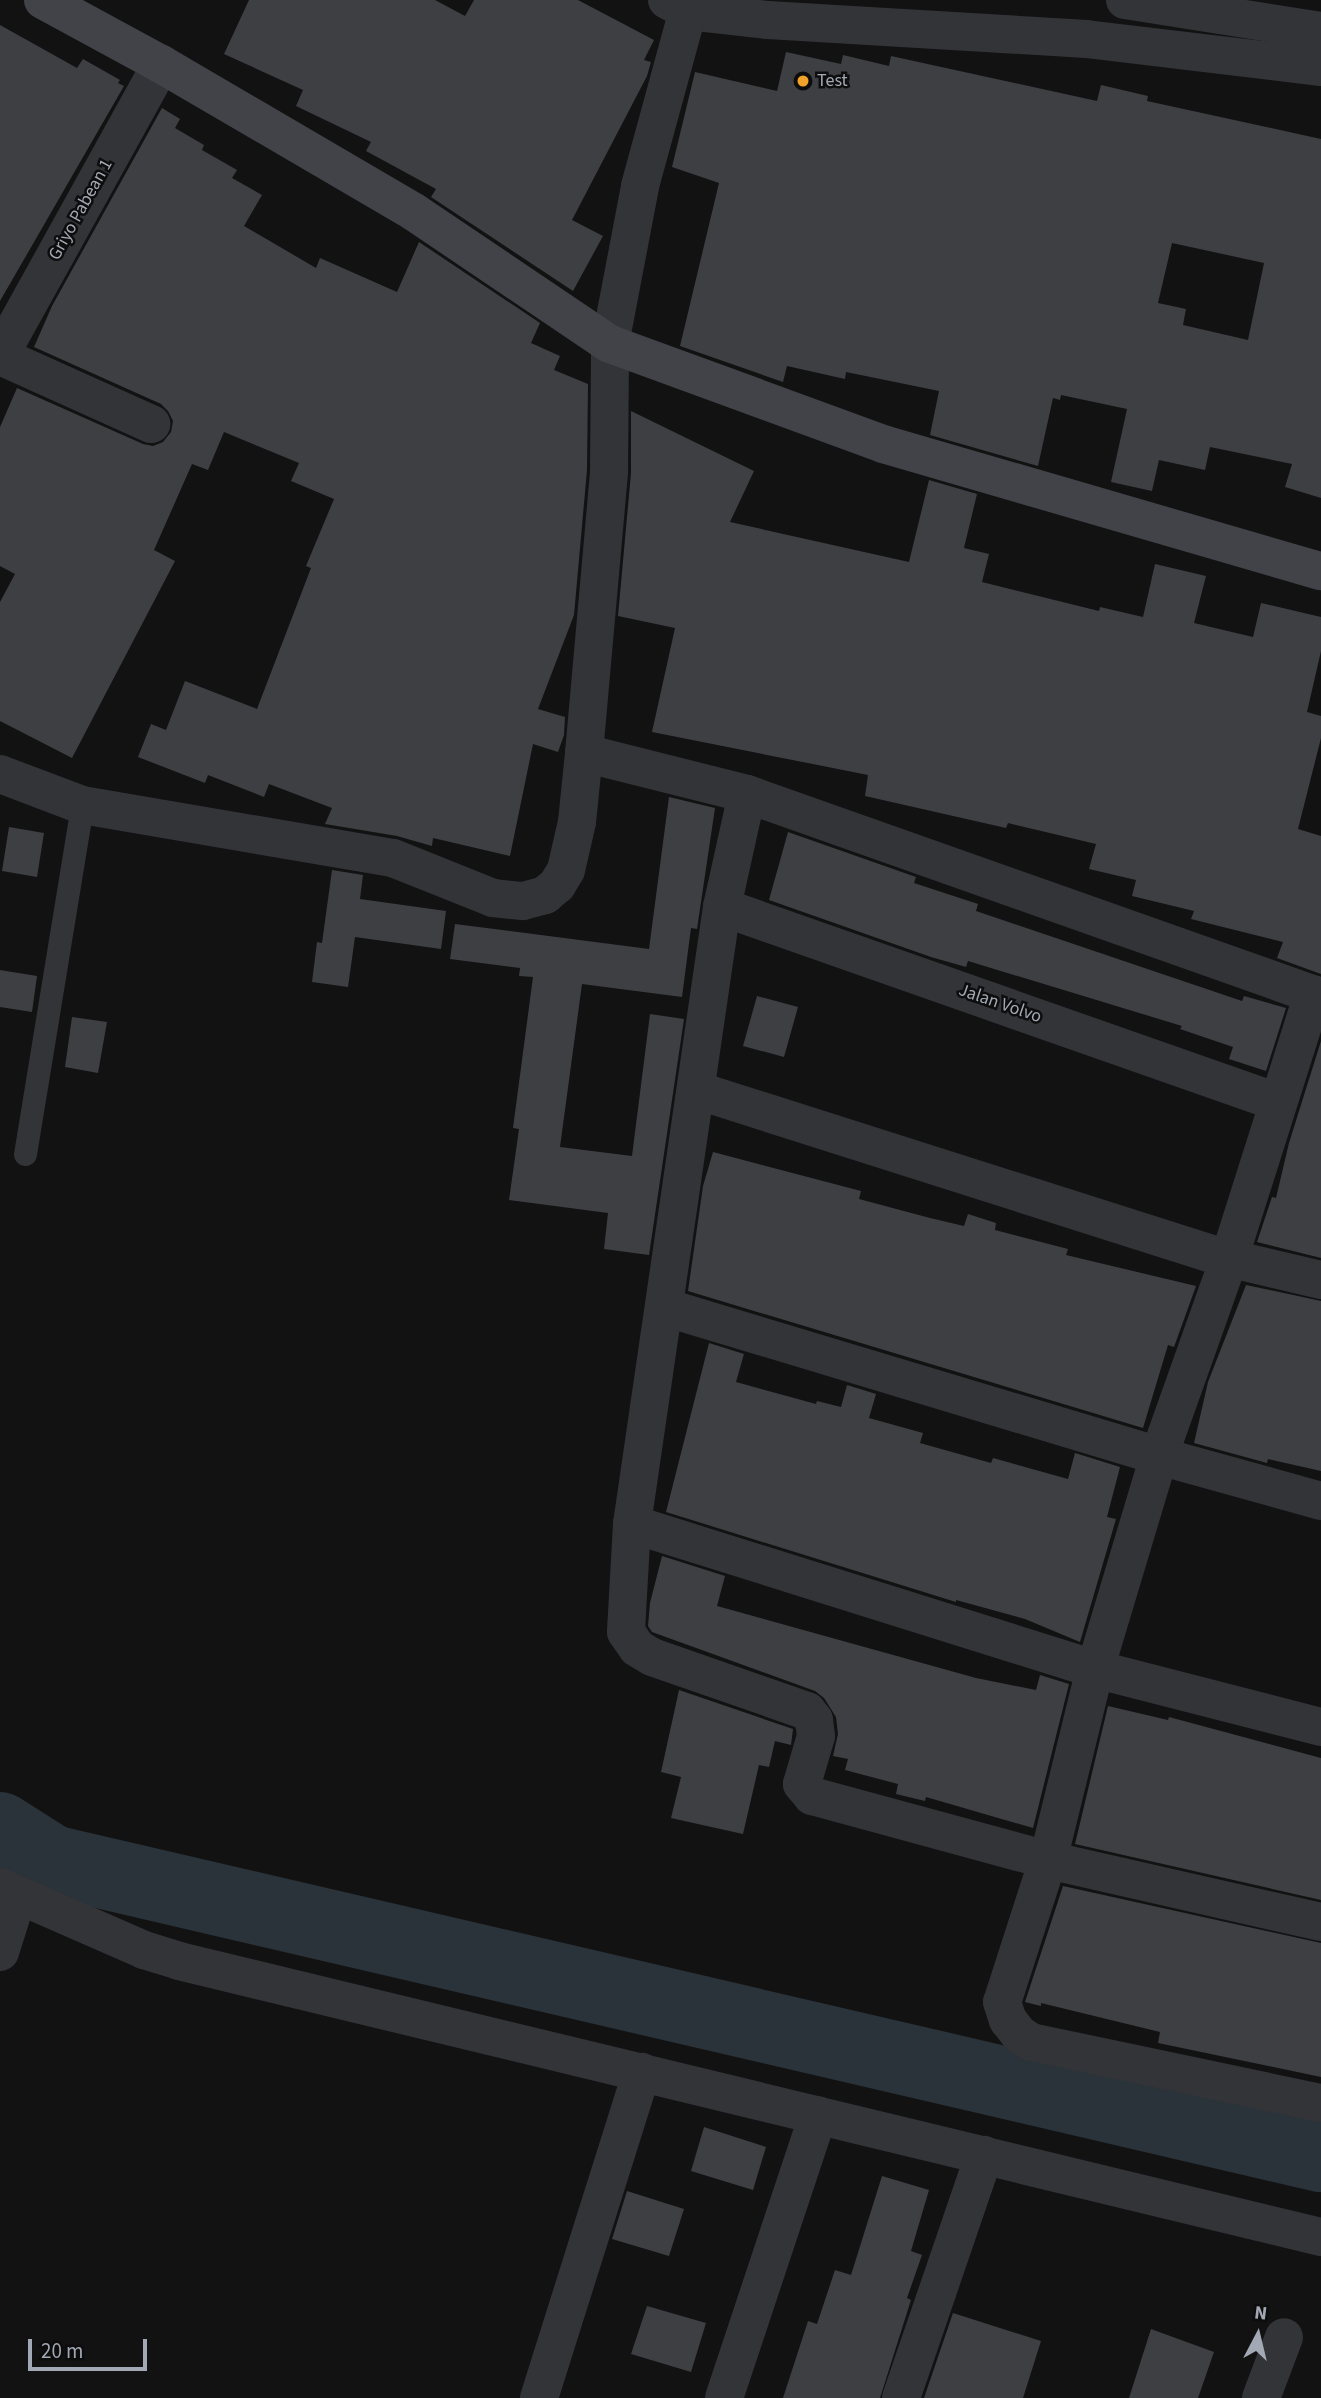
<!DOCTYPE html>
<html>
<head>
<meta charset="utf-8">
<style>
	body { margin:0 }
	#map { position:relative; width:1321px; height:2398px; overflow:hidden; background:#121213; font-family:"Source Sans 3",sans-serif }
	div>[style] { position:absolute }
	.river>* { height:72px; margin:-36px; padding:0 36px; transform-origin:36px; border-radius:36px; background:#2a3339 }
	.building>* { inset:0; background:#3e3f43 }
	.lane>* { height:23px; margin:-11.5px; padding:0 11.5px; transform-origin:11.5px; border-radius:11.5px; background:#333438 }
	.street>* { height:38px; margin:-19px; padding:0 19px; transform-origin:19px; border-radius:19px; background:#333438 }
	.secondary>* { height:38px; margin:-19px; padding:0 19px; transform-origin:19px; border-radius:19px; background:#414348 }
	.dots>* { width:19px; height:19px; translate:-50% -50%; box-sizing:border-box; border:4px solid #0d0d0e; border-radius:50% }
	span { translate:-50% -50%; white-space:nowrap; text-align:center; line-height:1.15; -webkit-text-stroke:5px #0d0d0e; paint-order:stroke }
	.poi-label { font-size:18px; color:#a3a9b4 }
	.left { translate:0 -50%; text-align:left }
	.street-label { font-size:18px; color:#a3a9b4 }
	.north { position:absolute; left:1223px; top:2300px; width:70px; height:70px; -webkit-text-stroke:5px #0d0d0e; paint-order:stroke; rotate:7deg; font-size:19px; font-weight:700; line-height:28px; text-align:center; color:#a3a9b4 }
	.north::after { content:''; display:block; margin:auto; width:24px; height:32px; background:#a3a9b4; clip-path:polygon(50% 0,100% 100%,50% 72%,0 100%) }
	.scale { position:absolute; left:28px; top:2339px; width:119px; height:32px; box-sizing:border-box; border:4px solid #a3a9b4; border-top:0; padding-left:9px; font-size:21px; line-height:24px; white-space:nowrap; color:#a3a9b4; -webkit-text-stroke:5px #0d0d0e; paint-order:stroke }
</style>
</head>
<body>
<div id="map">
	<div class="river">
		<div style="left:0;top:1828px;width:62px;rotate:32.4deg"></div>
		<div style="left:52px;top:1861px;width:1303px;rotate:13.09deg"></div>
	</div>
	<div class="building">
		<div style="clip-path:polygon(249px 0,435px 0,465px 16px,474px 0,578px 0,654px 40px,644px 60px,651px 62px,647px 76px,572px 220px,603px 236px,573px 291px,437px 201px,431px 197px,436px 189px,366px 151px,371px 142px,296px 106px,303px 90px,224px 54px)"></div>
		<div style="clip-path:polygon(0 25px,77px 68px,83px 59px,120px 80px,118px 83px,124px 86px,0 301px)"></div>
		<div style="clip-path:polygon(evenodd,786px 52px,841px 64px,843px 55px,889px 66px,891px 56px,1097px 101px,1101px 85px,1148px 96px,1147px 101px,1321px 139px,1321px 498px,1285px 487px,1292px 464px,1210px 447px,1205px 470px,1159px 460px,1152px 491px,1111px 482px,1127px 409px,1061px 395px,1060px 400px,1053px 398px,1038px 466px,930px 435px,939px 391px,846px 372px,845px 379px,787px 366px,783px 382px,680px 346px,719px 183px,672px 167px,695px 72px,777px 91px,786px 52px,1172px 243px,1264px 263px,1248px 340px,1183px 325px,1186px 309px,1158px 303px,1172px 243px)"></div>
		<div style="clip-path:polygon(162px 108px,180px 119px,175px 128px,204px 145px,202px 150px,237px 170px,232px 178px,262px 195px,244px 226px,316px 268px,320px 258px,397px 292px,419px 242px,540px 323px,531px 343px,560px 356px,554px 370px,588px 384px,587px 470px,574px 615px,538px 709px,565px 717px,564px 735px,558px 752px,533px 744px,510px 856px,433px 838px,432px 846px,397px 836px,325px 824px,332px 808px,269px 784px,264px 797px,208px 775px,205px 783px,138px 757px,151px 724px,166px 730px,185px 681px,257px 709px,311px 568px,306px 566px,334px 499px,291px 481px,299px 463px,224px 432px,208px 470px,192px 464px,154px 550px,175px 561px,72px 758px,0 721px,0 602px,15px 574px,0 566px,0 427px,17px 388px,143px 444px,153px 446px,163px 442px,171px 432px,173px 421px,168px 411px,161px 404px,34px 347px,52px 306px)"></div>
		<div style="clip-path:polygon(631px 411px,754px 471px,730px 522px,909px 562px,929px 480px,977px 494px,964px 548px,989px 554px,982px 582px,1099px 611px,1100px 607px,1143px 617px,1155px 564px,1206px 576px,1194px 623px,1253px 637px,1261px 603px,1321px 617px,1321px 651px,1307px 712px,1321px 716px,1321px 738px,1298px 829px,1321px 836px,1321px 974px,1277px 958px,1283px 942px,1191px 919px,1194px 911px,1132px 896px,1136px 880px,1089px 869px,1096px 844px,1008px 823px,1006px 828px,865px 796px,868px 775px,652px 732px,675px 628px,618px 616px,631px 473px)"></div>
		<div style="clip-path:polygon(669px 797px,715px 808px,697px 929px,691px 928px,682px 997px,582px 984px,560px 1147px,632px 1156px,650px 1014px,684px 1019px,649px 1255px,604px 1249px,608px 1213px,509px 1200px,519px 1129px,513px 1128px,533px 977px,519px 976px,520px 968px,450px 959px,455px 924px,649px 949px)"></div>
		<div style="clip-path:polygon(9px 827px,44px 833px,37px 877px,2px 871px)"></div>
		<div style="clip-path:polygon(788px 832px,916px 877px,914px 883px,978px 904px,976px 911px,1242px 1001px,1244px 996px,1286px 1008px,1266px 1071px,1229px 1059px,1233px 1047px,1180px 1029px,1182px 1026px,968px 961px,966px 967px,931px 957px,769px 900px)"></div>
		<div style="clip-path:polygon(332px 870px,363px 875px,360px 899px,446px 911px,441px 949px,355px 937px,348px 987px,312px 982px,317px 942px,322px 943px)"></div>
		<div style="clip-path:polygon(0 970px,37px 976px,32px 1012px,0 1007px)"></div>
		<div style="clip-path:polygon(757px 996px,798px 1007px,784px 1057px,743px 1046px)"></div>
		<div style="clip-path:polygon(72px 1017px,107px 1022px,98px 1073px,65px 1067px)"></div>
		<div style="clip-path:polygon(1321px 1041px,1321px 1258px,1257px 1242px,1272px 1197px,1276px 1198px,1289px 1143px)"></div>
		<div style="clip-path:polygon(713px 1152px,861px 1191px,859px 1199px,930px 1218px,964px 1226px,968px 1214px,996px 1223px,995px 1230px,1068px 1249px,1066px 1255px,1196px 1286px,1174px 1347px,1168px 1345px,1143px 1428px,688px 1291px,703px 1186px)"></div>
		<div style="clip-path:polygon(1246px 1285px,1321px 1301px,1321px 1471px,1268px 1459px,1267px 1463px,1194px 1443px,1208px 1382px)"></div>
		<div style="clip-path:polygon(709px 1343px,744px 1354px,736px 1382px,816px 1404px,817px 1401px,841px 1407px,847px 1385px,876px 1394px,869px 1418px,923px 1433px,920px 1443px,991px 1463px,993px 1458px,1068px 1479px,1075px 1453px,1120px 1467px,1107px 1517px,1116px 1519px,1080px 1642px,1025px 1619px,956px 1600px,956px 1602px,666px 1512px)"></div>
		<div style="clip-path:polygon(662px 1556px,725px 1576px,717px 1606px,976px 1678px,1036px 1690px,1040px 1675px,1069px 1684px,1033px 1828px,926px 1797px,925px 1801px,896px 1794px,898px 1784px,845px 1770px,848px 1759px,833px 1756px,838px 1734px,836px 1717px,824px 1698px,815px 1691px,652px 1632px,648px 1626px,650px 1603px)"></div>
		<div style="clip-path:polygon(679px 1690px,793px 1729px,791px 1745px,775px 1741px,769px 1767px,759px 1765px,743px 1834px,671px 1818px,681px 1777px,661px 1772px)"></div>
		<div style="clip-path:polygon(1108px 1706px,1168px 1720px,1169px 1717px,1321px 1758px,1321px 1900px,1075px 1844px)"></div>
		<div style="clip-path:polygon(1063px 1886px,1321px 1943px,1321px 2077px,1158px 2043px,1160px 2032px,1041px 2003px,1041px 2006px,1025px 2002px)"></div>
		<div style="clip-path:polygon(704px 2127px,766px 2147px,753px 2190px,691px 2171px)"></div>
		<div style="clip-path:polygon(882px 2176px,929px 2190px,911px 2251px,922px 2255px,907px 2298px,911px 2300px,880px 2398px,783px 2398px,808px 2321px,817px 2324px,835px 2270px,851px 2275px)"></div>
		<div style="clip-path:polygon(627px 2191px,684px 2209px,669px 2256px,612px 2239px)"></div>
		<div style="clip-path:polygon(647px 2306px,706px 2323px,691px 2372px,631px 2354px)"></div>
		<div style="clip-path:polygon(953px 2313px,1041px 2341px,1023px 2398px,924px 2398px)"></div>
		<div style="clip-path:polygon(1151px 2329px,1214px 2352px,1198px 2398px,1129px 2398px)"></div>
	</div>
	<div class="lane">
		<div style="left:25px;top:1154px;width:354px;rotate:-80.7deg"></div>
	</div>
	<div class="street">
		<div style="left:667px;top:0;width:24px;rotate:28deg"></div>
		<div style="left:688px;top:11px;width:81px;rotate:6.4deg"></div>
		<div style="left:768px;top:20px;width:319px;rotate:3.4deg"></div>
		<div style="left:1086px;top:39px;width:237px;rotate:6.8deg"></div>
		<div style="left:1125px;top:0;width:198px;rotate:9deg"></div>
		<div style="left:0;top:355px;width:333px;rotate:-61deg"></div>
		<div style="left:0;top:356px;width:166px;rotate:24.2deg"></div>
		<div style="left:584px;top:753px;width:168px;rotate:14.1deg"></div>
		<div style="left:747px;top:794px;width:609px;rotate:19.48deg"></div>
		<div style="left:0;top:774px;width:88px;rotate:20.7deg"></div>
		<div style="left:82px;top:805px;width:315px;rotate:9.7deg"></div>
		<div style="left:393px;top:858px;width:108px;rotate:21.8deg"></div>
		<div style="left:493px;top:898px;width:30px;rotate:6deg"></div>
		<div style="left:523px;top:901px;width:23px;rotate:-15deg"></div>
		<div style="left:545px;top:895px;width:16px;rotate:-40deg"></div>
		<div style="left:557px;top:885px;width:17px;rotate:-59deg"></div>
		<div style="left:566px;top:870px;width:49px;rotate:-77.1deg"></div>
		<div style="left:577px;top:822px;width:69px;rotate:-84.2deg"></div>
		<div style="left:584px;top:753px;width:283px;rotate:-84.9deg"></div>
		<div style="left:609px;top:471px;width:127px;rotate:-89.5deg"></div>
		<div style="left:610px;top:344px;width:161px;rotate:-79.2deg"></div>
		<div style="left:640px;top:186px;width:193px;rotate:-74.7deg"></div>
		<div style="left:747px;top:794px;width:116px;rotate:102.5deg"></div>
		<div style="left:722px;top:907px;width:624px;rotate:98.3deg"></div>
		<div style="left:632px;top:1524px;width:108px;rotate:93.2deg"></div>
		<div style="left:626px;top:1632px;width:19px;rotate:55deg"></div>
		<div style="left:637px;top:1648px;width:17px;rotate:31deg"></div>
		<div style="left:652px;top:1657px;width:164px;rotate:19.2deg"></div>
		<div style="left:807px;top:1711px;width:11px;rotate:52deg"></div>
		<div style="left:814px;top:1720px;width:16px;rotate:83deg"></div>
		<div style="left:816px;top:1736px;width:50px;rotate:106.3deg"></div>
		<div style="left:802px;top:1784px;width:16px;rotate:50deg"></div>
		<div style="left:812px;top:1796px;width:245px;rotate:15.2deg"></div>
		<div style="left:1048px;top:1860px;width:280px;rotate:12.8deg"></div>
		<div style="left:722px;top:907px;width:588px;rotate:19.36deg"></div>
		<div style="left:1313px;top:994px;width:278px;rotate:107.6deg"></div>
		<div style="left:1229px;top:1259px;width:209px;rotate:109.6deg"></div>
		<div style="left:1159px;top:1456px;width:222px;rotate:106.7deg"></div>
		<div style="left:1095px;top:1669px;width:197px;rotate:103.8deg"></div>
		<div style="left:1048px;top:1860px;width:149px;rotate:107.9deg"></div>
		<div style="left:1002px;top:2002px;width:19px;rotate:72deg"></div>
		<div style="left:1008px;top:2020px;width:18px;rotate:52deg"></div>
		<div style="left:1019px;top:2034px;width:14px;rotate:34deg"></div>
		<div style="left:1031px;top:2042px;width:296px;rotate:11.9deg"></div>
		<div style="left:696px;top:1090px;width:545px;rotate:17.64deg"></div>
		<div style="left:1215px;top:1255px;width:109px;rotate:13.3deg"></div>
		<div style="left:664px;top:1307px;width:517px;rotate:16.75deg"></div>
		<div style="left:1159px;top:1456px;width:168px;rotate:15.5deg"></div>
		<div style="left:632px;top:1524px;width:485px;rotate:17.4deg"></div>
		<div style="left:1095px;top:1669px;width:233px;rotate:14.4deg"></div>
		<div style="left:0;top:1887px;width:157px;rotate:23.6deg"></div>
		<div style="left:144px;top:1950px;width:37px;rotate:17deg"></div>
		<div style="left:179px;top:1961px;width:1175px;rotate:13.59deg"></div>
		<div style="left:0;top:1952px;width:60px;rotate:-72.5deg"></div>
		<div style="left:539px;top:2398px;width:342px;rotate:-72.5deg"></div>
		<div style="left:724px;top:2398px;width:298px;rotate:-71.6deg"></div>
		<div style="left:901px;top:2398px;width:257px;rotate:-71.1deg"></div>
		<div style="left:1261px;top:2398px;width:65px;rotate:-69.3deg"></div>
	</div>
	<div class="secondary">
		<div style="left:43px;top:0;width:134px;rotate:28.5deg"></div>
		<div style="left:161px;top:64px;width:293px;rotate:30.3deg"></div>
		<div style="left:414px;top:212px;width:236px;rotate:34deg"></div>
		<div style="left:610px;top:344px;width:291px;rotate:20.1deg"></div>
		<div style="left:883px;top:444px;width:456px;rotate:16.2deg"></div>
	</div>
	<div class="dots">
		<div style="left:803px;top:81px;background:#f2a12b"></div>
	</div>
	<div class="poi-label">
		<span class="left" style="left:817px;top:81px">Test</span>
	</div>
	<div class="street-label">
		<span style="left:81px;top:210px;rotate:-61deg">Griyo Pabean 1</span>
		<span style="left:1000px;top:1004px;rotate:19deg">Jalan Volvo</span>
	</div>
	<div class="north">N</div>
	<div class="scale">20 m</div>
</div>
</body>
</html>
